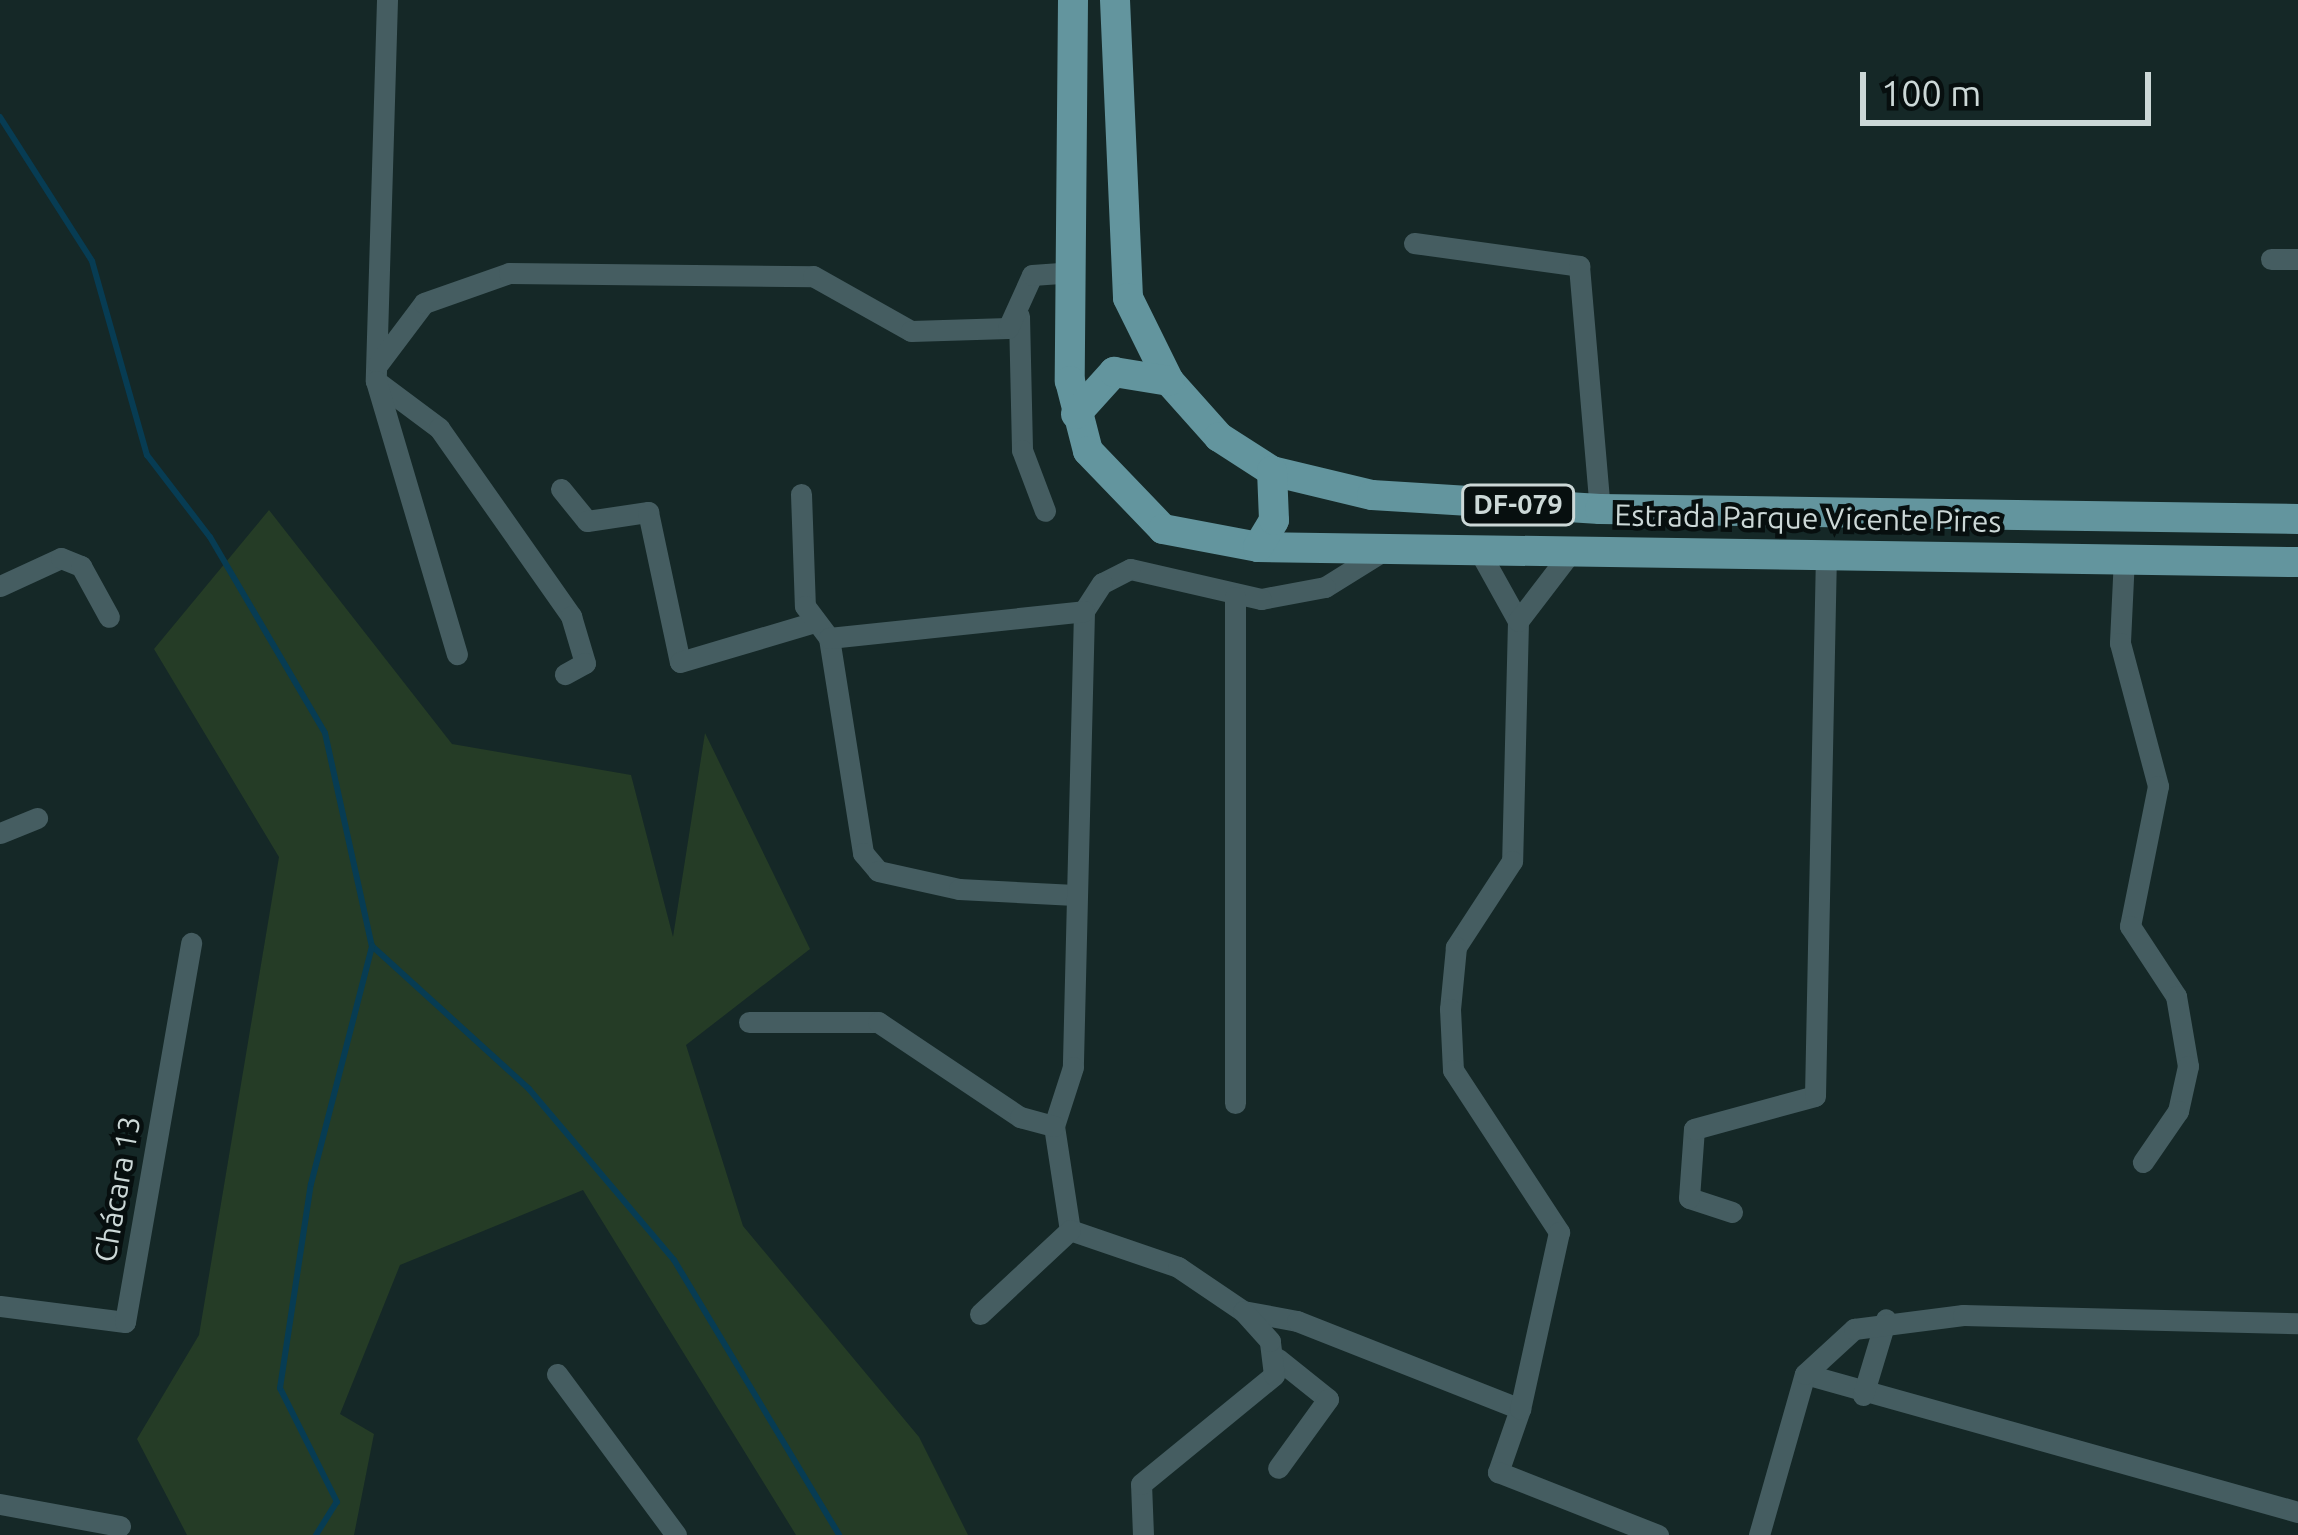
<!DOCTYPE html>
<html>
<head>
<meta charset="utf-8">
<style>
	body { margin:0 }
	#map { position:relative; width:2298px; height:1535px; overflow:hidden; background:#152827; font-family:Ubuntu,sans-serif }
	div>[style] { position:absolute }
	.green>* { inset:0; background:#253c26 }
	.stream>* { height:6px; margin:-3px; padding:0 3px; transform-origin:3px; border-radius:3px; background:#073c53 }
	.minor>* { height:21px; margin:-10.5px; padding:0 10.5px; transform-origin:10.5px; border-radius:10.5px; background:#455d61 }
	.primary>* { height:30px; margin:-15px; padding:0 15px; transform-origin:15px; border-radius:15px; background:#63959e }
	span { translate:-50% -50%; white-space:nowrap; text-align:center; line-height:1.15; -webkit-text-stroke:9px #070f0f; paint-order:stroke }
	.shield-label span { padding:3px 9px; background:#070f0f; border:3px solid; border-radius:9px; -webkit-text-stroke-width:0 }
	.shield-label { font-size:27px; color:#ccd8d7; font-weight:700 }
	.street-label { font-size:30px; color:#ccd8d7 }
	.scale { position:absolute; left:1860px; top:72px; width:291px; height:54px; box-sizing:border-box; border:6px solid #ccd8d7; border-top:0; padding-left:15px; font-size:36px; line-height:42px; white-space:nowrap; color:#ccd8d7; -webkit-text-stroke:9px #070f0f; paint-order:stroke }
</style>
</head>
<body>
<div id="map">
	<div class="green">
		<div style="clip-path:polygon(269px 510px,452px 744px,631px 775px,673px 937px,705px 733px,810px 949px,686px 1045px,743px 1226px,919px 1437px,968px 1535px,796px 1535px,583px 1190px,400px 1265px,340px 1414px,374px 1434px,354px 1535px,187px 1535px,137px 1439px,199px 1335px,279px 857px,154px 649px)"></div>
	</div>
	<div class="stream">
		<div style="left:0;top:117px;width:171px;rotate:57.4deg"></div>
		<div style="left:92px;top:261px;width:202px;rotate:74.2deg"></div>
		<div style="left:147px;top:455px;width:103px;rotate:52.5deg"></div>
		<div style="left:210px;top:537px;width:227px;rotate:59.6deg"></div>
		<div style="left:325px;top:733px;width:218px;rotate:77.6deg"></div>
		<div style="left:372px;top:946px;width:212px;rotate:42.3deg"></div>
		<div style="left:529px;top:1089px;width:224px;rotate:49.7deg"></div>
		<div style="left:674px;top:1260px;width:321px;rotate:59deg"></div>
		<div style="left:316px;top:1535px;width:39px;rotate:-58deg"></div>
		<div style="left:337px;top:1502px;width:127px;rotate:-116.6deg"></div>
		<div style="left:280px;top:1388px;width:206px;rotate:-81.4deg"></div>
		<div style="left:311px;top:1184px;width:246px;rotate:-75.6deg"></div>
	</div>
	<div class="minor">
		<div style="left:387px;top:0;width:381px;rotate:91.7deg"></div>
		<div style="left:376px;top:381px;width:79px;rotate:36.7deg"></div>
		<div style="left:439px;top:428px;width:230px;rotate:54.9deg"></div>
		<div style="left:571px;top:616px;width:49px;rotate:73.4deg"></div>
		<div style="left:585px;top:663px;width:23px;rotate:151deg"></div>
		<div style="left:1414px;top:243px;width:167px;rotate:7.9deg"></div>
		<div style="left:1579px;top:266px;width:244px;rotate:85.1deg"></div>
		<div style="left:2271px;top:259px;width:27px"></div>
		<div style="left:1019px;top:316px;width:134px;rotate:88.7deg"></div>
		<div style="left:1022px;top:450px;width:65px;rotate:69.3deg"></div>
		<div style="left:378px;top:364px;width:76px;rotate:-53deg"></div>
		<div style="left:424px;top:303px;width:90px;rotate:-19.4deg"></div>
		<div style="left:509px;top:273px;width:304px;rotate:0.6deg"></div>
		<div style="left:813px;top:276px;width:112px;rotate:29.3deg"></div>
		<div style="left:911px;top:331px;width:97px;rotate:-1.8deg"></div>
		<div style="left:1008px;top:328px;width:58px;rotate:-65.6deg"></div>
		<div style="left:1032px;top:275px;width:39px;rotate:-4deg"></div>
		<div style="left:376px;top:381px;width:285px;rotate:73.5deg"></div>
		<div style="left:561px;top:489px;width:41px;rotate:50.9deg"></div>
		<div style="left:587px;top:521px;width:62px;rotate:-8.4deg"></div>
		<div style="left:648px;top:512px;width:153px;rotate:78deg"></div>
		<div style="left:680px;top:662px;width:138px;rotate:-16.5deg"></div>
		<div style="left:801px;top:494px;width:112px;rotate:88deg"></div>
		<div style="left:805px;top:606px;width:40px;rotate:53deg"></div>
		<div style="left:829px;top:638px;width:218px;rotate:81deg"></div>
		<div style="left:863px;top:853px;width:23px;rotate:50deg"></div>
		<div style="left:878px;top:871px;width:83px;rotate:12.5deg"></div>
		<div style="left:959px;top:889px;width:116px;rotate:3deg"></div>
		<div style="left:1386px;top:549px;width:72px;rotate:148.1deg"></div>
		<div style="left:1325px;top:587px;width:65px;rotate:169.4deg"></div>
		<div style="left:1261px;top:599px;width:134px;rotate:-167.1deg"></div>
		<div style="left:1130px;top:569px;width:31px;rotate:153deg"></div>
		<div style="left:1102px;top:583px;width:33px;rotate:123deg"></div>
		<div style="left:1084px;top:611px;width:456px;rotate:91.4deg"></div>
		<div style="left:1073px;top:1067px;width:62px;rotate:107.9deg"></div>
		<div style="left:1054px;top:1126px;width:105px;rotate:81.3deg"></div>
		<div style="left:1070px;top:1230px;width:114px;rotate:18.9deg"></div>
		<div style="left:1178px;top:1267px;width:78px;rotate:34.1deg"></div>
		<div style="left:1243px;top:1311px;width:55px;rotate:10.5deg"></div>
		<div style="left:1297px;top:1321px;width:240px;rotate:21.5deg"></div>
		<div style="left:1520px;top:1409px;width:67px;rotate:109.2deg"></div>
		<div style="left:1498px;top:1472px;width:172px;rotate:21.5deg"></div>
		<div style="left:1478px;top:549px;width:82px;rotate:60.9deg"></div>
		<div style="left:1518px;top:621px;width:240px;rotate:91.4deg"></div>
		<div style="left:1512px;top:861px;width:103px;rotate:123.1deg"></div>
		<div style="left:1456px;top:947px;width:62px;rotate:95.5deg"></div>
		<div style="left:1450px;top:1009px;width:61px;rotate:87.2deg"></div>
		<div style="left:1453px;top:1070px;width:194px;rotate:56.8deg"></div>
		<div style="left:1559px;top:1232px;width:181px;rotate:102.4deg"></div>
		<div style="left:2124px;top:557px;width:86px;rotate:92.7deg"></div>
		<div style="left:2120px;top:643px;width:148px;rotate:75.1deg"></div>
		<div style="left:2158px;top:786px;width:143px;rotate:101.3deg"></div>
		<div style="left:2130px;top:926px;width:84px;rotate:56.7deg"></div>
		<div style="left:2176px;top:996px;width:71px;rotate:80.3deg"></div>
		<div style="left:2188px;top:1066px;width:46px;rotate:102.5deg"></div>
		<div style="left:2178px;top:1111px;width:62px;rotate:124.5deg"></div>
		<div style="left:0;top:586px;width:67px;rotate:-24.7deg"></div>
		<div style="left:61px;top:558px;width:22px;rotate:22deg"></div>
		<div style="left:81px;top:566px;width:58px;rotate:61.2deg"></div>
		<div style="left:1518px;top:621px;width:87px;rotate:-52.5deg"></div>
		<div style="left:829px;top:638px;width:256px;rotate:-6deg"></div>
		<div style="left:0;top:833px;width:40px;rotate:-22deg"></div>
		<div style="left:749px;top:1022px;width:129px"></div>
		<div style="left:878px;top:1022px;width:171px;rotate:33.8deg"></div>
		<div style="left:1020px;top:1117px;width:35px;rotate:15deg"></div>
		<div style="left:1235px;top:1103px;width:506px;rotate:-90deg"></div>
		<div style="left:1732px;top:1212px;width:45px;rotate:-162deg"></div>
		<div style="left:1689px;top:1198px;width:69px;rotate:-85.9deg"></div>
		<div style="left:1694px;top:1129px;width:125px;rotate:-15.3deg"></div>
		<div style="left:1815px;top:1096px;width:541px;rotate:-88.84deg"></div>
		<div style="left:0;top:1306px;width:126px;rotate:7.3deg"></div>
		<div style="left:125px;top:1322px;width:385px;rotate:-80.1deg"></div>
		<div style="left:980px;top:1314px;width:123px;rotate:-43deg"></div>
		<div style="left:1278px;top:1359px;width:64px;rotate:38.7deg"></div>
		<div style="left:1328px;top:1399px;width:85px;rotate:125.9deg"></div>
		<div style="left:557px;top:1374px;width:200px;rotate:53.5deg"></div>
		<div style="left:1805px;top:1374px;width:512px;rotate:15.64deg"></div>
		<div style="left:1863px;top:1395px;width:79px;rotate:-73.2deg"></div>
		<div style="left:0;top:1504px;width:122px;rotate:10.4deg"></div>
		<div style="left:1143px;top:1535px;width:51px;rotate:-92.2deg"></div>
		<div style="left:1141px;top:1484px;width:172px;rotate:-39.3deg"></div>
		<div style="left:1274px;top:1375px;width:34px;rotate:-97deg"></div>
		<div style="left:1270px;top:1341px;width:40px;rotate:-132deg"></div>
		<div style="left:1759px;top:1535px;width:167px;rotate:-74.1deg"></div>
		<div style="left:1805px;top:1374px;width:67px;rotate:-42.6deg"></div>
		<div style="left:1854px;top:1329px;width:110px;rotate:-7.3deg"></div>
		<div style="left:1963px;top:1315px;width:335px;rotate:1.4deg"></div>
	</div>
	<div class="primary">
		<div style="left:1073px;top:0;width:381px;rotate:90.5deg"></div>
		<div style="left:1070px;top:381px;width:72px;rotate:75.6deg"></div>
		<div style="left:1088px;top:451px;width:108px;rotate:46.1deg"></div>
		<div style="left:1163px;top:529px;width:97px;rotate:10.7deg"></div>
		<div style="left:1258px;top:547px;width:1040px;rotate:0.83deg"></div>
		<div style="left:1115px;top:0;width:298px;rotate:87.5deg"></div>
		<div style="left:1128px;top:298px;width:93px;rotate:63.7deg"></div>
		<div style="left:1169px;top:381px;width:75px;rotate:48.2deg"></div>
		<div style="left:1219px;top:437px;width:63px;rotate:32.7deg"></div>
		<div style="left:1272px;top:471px;width:103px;rotate:13.5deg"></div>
		<div style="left:1372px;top:495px;width:228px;rotate:3.5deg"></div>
		<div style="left:1600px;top:509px;width:698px;rotate:0.82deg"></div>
		<div style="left:1076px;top:414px;width:57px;rotate:-47.9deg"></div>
		<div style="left:1114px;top:372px;width:56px;rotate:9.3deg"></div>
		<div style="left:1258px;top:547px;width:31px;rotate:-59deg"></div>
		<div style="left:1274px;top:520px;width:49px;rotate:-92.3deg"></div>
	</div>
	<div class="shield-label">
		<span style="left:1518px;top:505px">DF-079</span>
	</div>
	<div class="street-label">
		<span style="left:1808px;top:518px;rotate:1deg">Estrada Parque Vicente Pires</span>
		<span style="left:117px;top:1189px;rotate:-80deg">Chácara 13</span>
	</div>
	<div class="scale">100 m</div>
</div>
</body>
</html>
